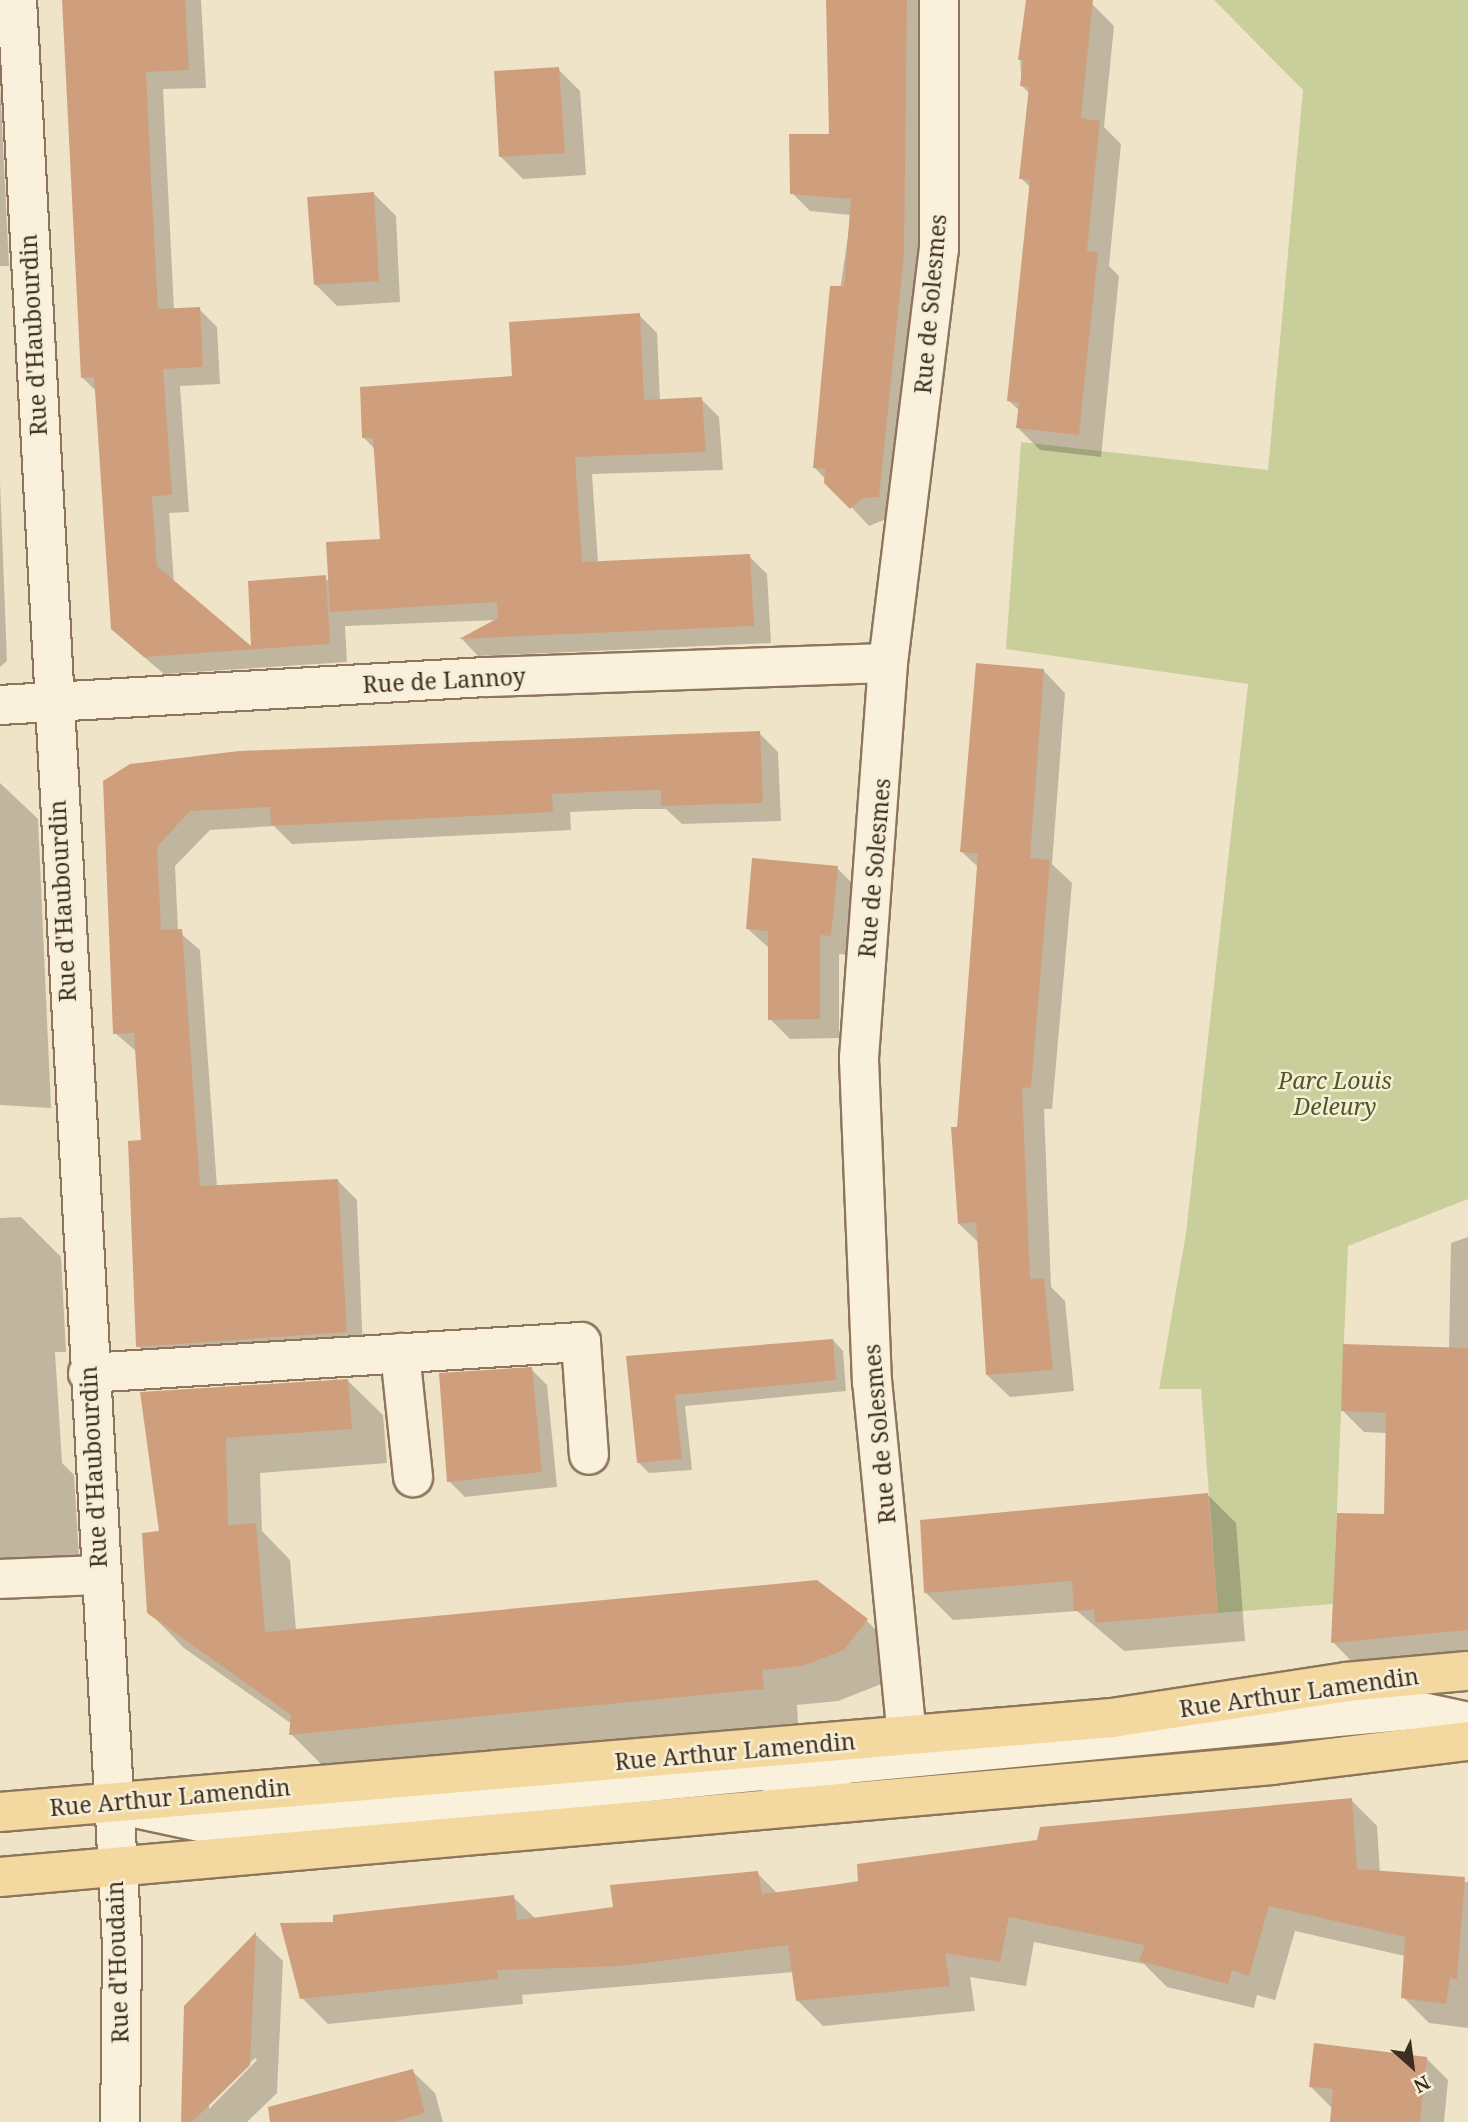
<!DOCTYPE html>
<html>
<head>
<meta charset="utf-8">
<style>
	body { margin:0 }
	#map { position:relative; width:1468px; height:2122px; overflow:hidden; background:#f0e4c8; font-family:"Noto Serif",serif }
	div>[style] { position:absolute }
	.green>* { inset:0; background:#c9cf9b }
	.shadow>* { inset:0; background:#0003 }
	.building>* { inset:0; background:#cf9f7d }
	.roads { filter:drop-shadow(2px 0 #8d765c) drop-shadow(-2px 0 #8d765c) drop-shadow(0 2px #8d765c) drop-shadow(0 -2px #8d765c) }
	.minor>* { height:38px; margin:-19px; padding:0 19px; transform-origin:19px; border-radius:19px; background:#faf1dc }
	.major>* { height:38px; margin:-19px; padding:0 19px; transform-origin:19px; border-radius:19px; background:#f3d9a0 }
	span { translate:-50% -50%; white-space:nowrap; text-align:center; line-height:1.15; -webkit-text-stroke:5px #f7eed8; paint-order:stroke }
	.street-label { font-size:23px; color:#3d2e20 }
	.park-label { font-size:23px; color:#4d5a26; font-style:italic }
	.north { position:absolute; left:1377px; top:2031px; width:70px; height:70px; -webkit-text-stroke:5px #f7eed8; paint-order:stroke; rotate:152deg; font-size:19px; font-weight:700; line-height:28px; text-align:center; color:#3d2e20 }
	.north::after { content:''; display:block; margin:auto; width:24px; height:32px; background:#3d2e20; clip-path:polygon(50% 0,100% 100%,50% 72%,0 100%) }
</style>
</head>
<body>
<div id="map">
	<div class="green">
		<div style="clip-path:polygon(1214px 0,1468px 0,1468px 1199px,1348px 1246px,1333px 1604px,1218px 1613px,1201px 1389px,1159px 1389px,1186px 1233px,1248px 684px,1006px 649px,1021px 442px,1268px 470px,1303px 90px)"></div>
	</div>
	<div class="shadow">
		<div style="clip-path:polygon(63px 0,201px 0,206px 88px,163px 89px,174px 310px,199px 309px,217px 327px,220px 384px,180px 386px,189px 512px,169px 513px,174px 583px,252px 650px,250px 582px,330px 580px,382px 540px,375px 449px,364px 438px,513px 377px,639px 315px,657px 333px,660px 401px,701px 399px,719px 417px,723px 470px,592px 474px,598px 563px,749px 556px,767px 574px,771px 643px,478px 656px,462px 639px,497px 620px,345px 626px,347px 662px,164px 674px,131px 646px,113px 628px,97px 392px,82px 377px)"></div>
		<div style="clip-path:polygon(829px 0,923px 0,921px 273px,896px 515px,869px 526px,814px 467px,851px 215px,810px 211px,792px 193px,831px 135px)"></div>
		<div style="clip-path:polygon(1027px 0,1092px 4px,1114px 26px,1104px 127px,1121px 144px,1109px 266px,1119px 276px,1101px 457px,1040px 450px,1018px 428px,1020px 411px,1009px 401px,1031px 188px,1021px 178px,1030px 94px,1022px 86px,1020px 59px)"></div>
		<div style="clip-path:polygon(558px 69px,580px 91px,586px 175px,523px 179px,501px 157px)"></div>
		<div style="clip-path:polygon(0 84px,9px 266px,0 266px)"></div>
		<div style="clip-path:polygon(374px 194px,396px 216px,400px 302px,337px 306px,315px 284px)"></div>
		<div style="clip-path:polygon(0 481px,7px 661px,0 667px)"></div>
		<div style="clip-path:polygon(1043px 670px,1065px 693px,1052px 864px,1072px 883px,1052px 1109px,1044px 1109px,1051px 1287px,1065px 1301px,1074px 1391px,1010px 1397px,987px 1375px,979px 1243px,959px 1224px,959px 1128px,979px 868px,962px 852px)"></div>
		<div style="clip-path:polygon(759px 733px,778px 752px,781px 821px,682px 824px,666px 809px,634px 809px,570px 812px,571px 830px,292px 844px,274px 826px,210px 830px,175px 866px,178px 931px,200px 950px,217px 1187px,338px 1181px,357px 1200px,363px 1353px,157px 1365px,138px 1346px,143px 1142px,137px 1052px,115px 1033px,105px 782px,117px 772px,240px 753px)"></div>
		<div style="clip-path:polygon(0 783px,38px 819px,51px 1108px,0 1105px)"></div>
		<div style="clip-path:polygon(837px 868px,857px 888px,851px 955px,839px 954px,839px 1038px,790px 1039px,770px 1019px,770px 949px,748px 929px)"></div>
		<div style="clip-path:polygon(21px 1217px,61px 1257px,66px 1352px,55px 1352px,62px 1463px,74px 1475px,79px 1558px,0 1576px,0 1218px)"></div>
		<div style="clip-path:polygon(1468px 1237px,1468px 1653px,1354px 1664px,1333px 1642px,1385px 1516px,1387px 1433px,1364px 1432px,1342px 1410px,1449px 1349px,1451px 1243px)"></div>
		<div style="clip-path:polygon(833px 1340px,843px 1351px,846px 1391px,685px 1406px,692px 1470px,649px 1473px,638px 1462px,628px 1357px)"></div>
		<div style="clip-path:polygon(531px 1369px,547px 1385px,557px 1487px,465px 1497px,449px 1481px)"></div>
		<div style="clip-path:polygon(347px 1380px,383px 1415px,387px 1463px,260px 1473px,262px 1531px,290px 1560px,296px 1630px,867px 1621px,902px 1656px,879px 1685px,838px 1701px,797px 1705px,798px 1723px,326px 1769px,291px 1734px,292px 1724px,184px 1648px,149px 1612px,161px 1533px,142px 1397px)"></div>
		<div style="clip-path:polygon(1208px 1495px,1236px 1523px,1245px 1641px,1124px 1651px,1077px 1611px,953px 1620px,925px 1592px)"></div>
		<div style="clip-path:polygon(1351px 1800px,1377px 1826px,1380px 1873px,1468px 1882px,1468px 2028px,1429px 2023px,1403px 1997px,1405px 1956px,1295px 1931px,1275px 2000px,1257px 1995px,1254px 2008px,1167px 1987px,1144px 1964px,1034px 1942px,1026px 1986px,970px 1977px,975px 2011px,823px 2026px,797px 2000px,794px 1972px,522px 1995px,523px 2004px,328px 2024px,302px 1998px,335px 1924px,513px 1897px,536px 1919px,615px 1909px,757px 1873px,778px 1894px)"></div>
		<div style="clip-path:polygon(evenodd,256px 1935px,283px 1961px,277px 2093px,247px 2122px,182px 2122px,185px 2007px,256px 1935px,255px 2058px,257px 2060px,209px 2109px,209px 2104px,255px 2058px)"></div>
		<div style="clip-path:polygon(1426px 2058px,1448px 2080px,1444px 2122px,1333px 2122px,1333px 2109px,1311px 2087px)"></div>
		<div style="clip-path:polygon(412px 2071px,435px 2093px,443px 2122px,335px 2122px)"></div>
	</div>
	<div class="building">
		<div style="clip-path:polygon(62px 0,185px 0,189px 70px,146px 72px,151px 179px,158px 309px,200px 307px,203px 367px,163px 369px,172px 495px,152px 496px,157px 566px,251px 646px,248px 581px,326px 575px,330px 644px,144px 657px,111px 629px,94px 377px,81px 378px)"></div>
		<div style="clip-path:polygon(826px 0,907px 0,904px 254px,885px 440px,879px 497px,863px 498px,850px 509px,824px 483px,825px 469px,813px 468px,830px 286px,844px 286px,851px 199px,790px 194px,789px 134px,829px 134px)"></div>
		<div style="clip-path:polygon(1026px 0,1093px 0,1081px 118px,1100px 121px,1087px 251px,1098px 252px,1079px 435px,1016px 428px,1019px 403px,1007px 401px,1030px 180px,1019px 179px,1029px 87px,1020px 86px,1023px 60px,1018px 60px)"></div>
		<div style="clip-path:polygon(559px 67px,565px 153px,499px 157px,494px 71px)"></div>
		<div style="clip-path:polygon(374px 192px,379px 281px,314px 285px,307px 197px)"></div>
		<div style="clip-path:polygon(640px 313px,644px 400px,702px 397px,706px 452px,575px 457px,582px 562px,750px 554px,754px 626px,459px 639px,498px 618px,497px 602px,330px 612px,326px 542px,380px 539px,373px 438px,362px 438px,360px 387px,512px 376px,509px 322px)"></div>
		<div style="clip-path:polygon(976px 663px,1044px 669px,1030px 858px,1050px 860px,1031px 1088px,1022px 1087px,1030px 1279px,1044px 1278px,1053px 1370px,986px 1375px,976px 1222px,958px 1224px,951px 1127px,957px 1127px,978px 854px,960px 852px)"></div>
		<div style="clip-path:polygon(760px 731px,763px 803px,661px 806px,661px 790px,615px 791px,552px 794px,553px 812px,271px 826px,270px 807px,190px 811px,157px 847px,161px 930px,182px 929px,200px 1186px,338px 1179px,347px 1332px,136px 1347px,128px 1141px,141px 1140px,134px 1033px,113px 1034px,103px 781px,130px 764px,239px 751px)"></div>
		<div style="clip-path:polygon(752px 858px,838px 866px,831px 936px,820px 935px,820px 1019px,768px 1020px,768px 931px,746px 929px)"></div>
		<div style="clip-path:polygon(833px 1339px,836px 1380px,675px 1395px,682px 1459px,637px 1463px,626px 1356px)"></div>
		<div style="clip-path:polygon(1343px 1344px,1468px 1348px,1468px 1630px,1331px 1643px,1337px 1513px,1384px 1514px,1386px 1413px,1341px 1411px)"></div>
		<div style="clip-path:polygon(532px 1367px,542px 1472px,447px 1482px,439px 1373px)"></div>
		<div style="clip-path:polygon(348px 1379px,352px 1429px,226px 1438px,228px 1525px,256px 1523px,265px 1632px,817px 1580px,868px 1619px,844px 1650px,802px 1666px,762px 1670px,764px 1689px,289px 1735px,291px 1715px,147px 1613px,142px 1533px,159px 1531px,140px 1392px)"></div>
		<div style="clip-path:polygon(1208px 1493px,1218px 1613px,1095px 1623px,1094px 1610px,1074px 1611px,1072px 1581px,924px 1593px,920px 1520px)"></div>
		<div style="clip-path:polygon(1352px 1798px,1357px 1869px,1465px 1877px,1457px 1979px,1450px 1978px,1446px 2004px,1401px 1998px,1405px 1937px,1269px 1906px,1249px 1976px,1232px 1970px,1228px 1984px,1139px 1961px,1145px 1945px,1009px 1917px,1000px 1962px,945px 1953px,950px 1986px,796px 2001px,788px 1945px,621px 1966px,497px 1970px,498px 1979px,300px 1999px,280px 1923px,333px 1922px,333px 1915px,514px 1895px,517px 1920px,613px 1907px,610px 1885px,758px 1871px,762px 1894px,858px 1882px,857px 1864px,1037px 1840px,1040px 1827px)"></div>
		<div style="clip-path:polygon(256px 1932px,250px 2065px,192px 2122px,181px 2122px,184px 2006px)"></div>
		<div style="clip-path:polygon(1314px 2043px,1427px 2057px,1420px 2122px,1330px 2122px,1333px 2089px,1309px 2087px)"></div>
		<div style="clip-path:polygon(413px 2069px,425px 2113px,394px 2122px,270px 2122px,268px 2107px)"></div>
	</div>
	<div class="roads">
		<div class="minor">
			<div style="left:17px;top:0;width:1946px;rotate:86.91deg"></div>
			<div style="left:122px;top:1943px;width:179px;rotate:90.6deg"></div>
			<div style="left:0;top:705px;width:488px;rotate:-3.3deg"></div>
			<div style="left:487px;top:677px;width:401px;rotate:-2deg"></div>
			<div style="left:400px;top:1353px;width:125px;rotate:84deg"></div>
			<div style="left:88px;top:1373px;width:494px;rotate:-3.6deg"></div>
			<div style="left:581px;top:1342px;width:113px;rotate:86deg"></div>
			<div style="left:0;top:1579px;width:99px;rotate:-2.3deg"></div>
			<div style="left:907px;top:1737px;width:356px;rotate:-95.6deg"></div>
			<div style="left:872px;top:1383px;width:325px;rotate:-92.3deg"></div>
			<div style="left:859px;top:1058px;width:396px;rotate:-85.8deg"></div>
			<div style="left:888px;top:663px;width:416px;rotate:-83deg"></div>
			<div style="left:939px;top:250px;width:250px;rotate:-90deg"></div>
			<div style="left:775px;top:1805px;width:81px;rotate:-30.4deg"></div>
			<div style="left:845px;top:1764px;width:571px;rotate:-5.43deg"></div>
			<div style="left:1413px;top:1710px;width:56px;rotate:12.3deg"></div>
			<div style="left:125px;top:1806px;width:82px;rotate:12deg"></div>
			<div style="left:205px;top:1823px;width:202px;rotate:-4.8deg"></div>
			<div style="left:406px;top:1806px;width:361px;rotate:-5.6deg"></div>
			<div style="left:765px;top:1771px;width:57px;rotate:-28.4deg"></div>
		</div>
		<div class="major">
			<div style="left:0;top:1812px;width:1116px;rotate:-4.83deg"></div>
			<div style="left:1112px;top:1718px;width:237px;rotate:-8.7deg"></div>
			<div style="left:1346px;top:1682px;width:122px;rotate:-5.2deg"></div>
			<div style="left:0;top:1877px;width:1277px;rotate:-5.03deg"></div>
			<div style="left:1272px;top:1765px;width:197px;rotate:-7deg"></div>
		</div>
	</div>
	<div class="street-label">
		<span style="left:930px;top:304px;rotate:-85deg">Rue de Solesmes</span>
		<span style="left:33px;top:335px;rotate:-93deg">Rue d'Haubourdin</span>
		<span style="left:444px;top:680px;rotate:-3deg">Rue de Lannoy</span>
		<span style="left:874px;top:868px;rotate:-85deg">Rue de Solesmes</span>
		<span style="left:62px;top:901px;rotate:-93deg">Rue d'Haubourdin</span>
		<span style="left:879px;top:1434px;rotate:-95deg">Rue de Solesmes</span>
		<span style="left:93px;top:1467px;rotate:-93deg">Rue d'Haubourdin</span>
		<span style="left:1299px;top:1692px;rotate:-8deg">Rue Arthur Lamendin</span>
		<span style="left:735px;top:1751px;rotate:-5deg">Rue Arthur Lamendin</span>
		<span style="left:170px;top:1797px;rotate:-5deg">Rue Arthur Lamendin</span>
		<span style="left:117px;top:1962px;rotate:-92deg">Rue d'Houdain</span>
	</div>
	<div class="park-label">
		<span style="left:1335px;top:1093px">Parc Louis<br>Deleury</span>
	</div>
	<div class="north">N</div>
</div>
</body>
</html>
